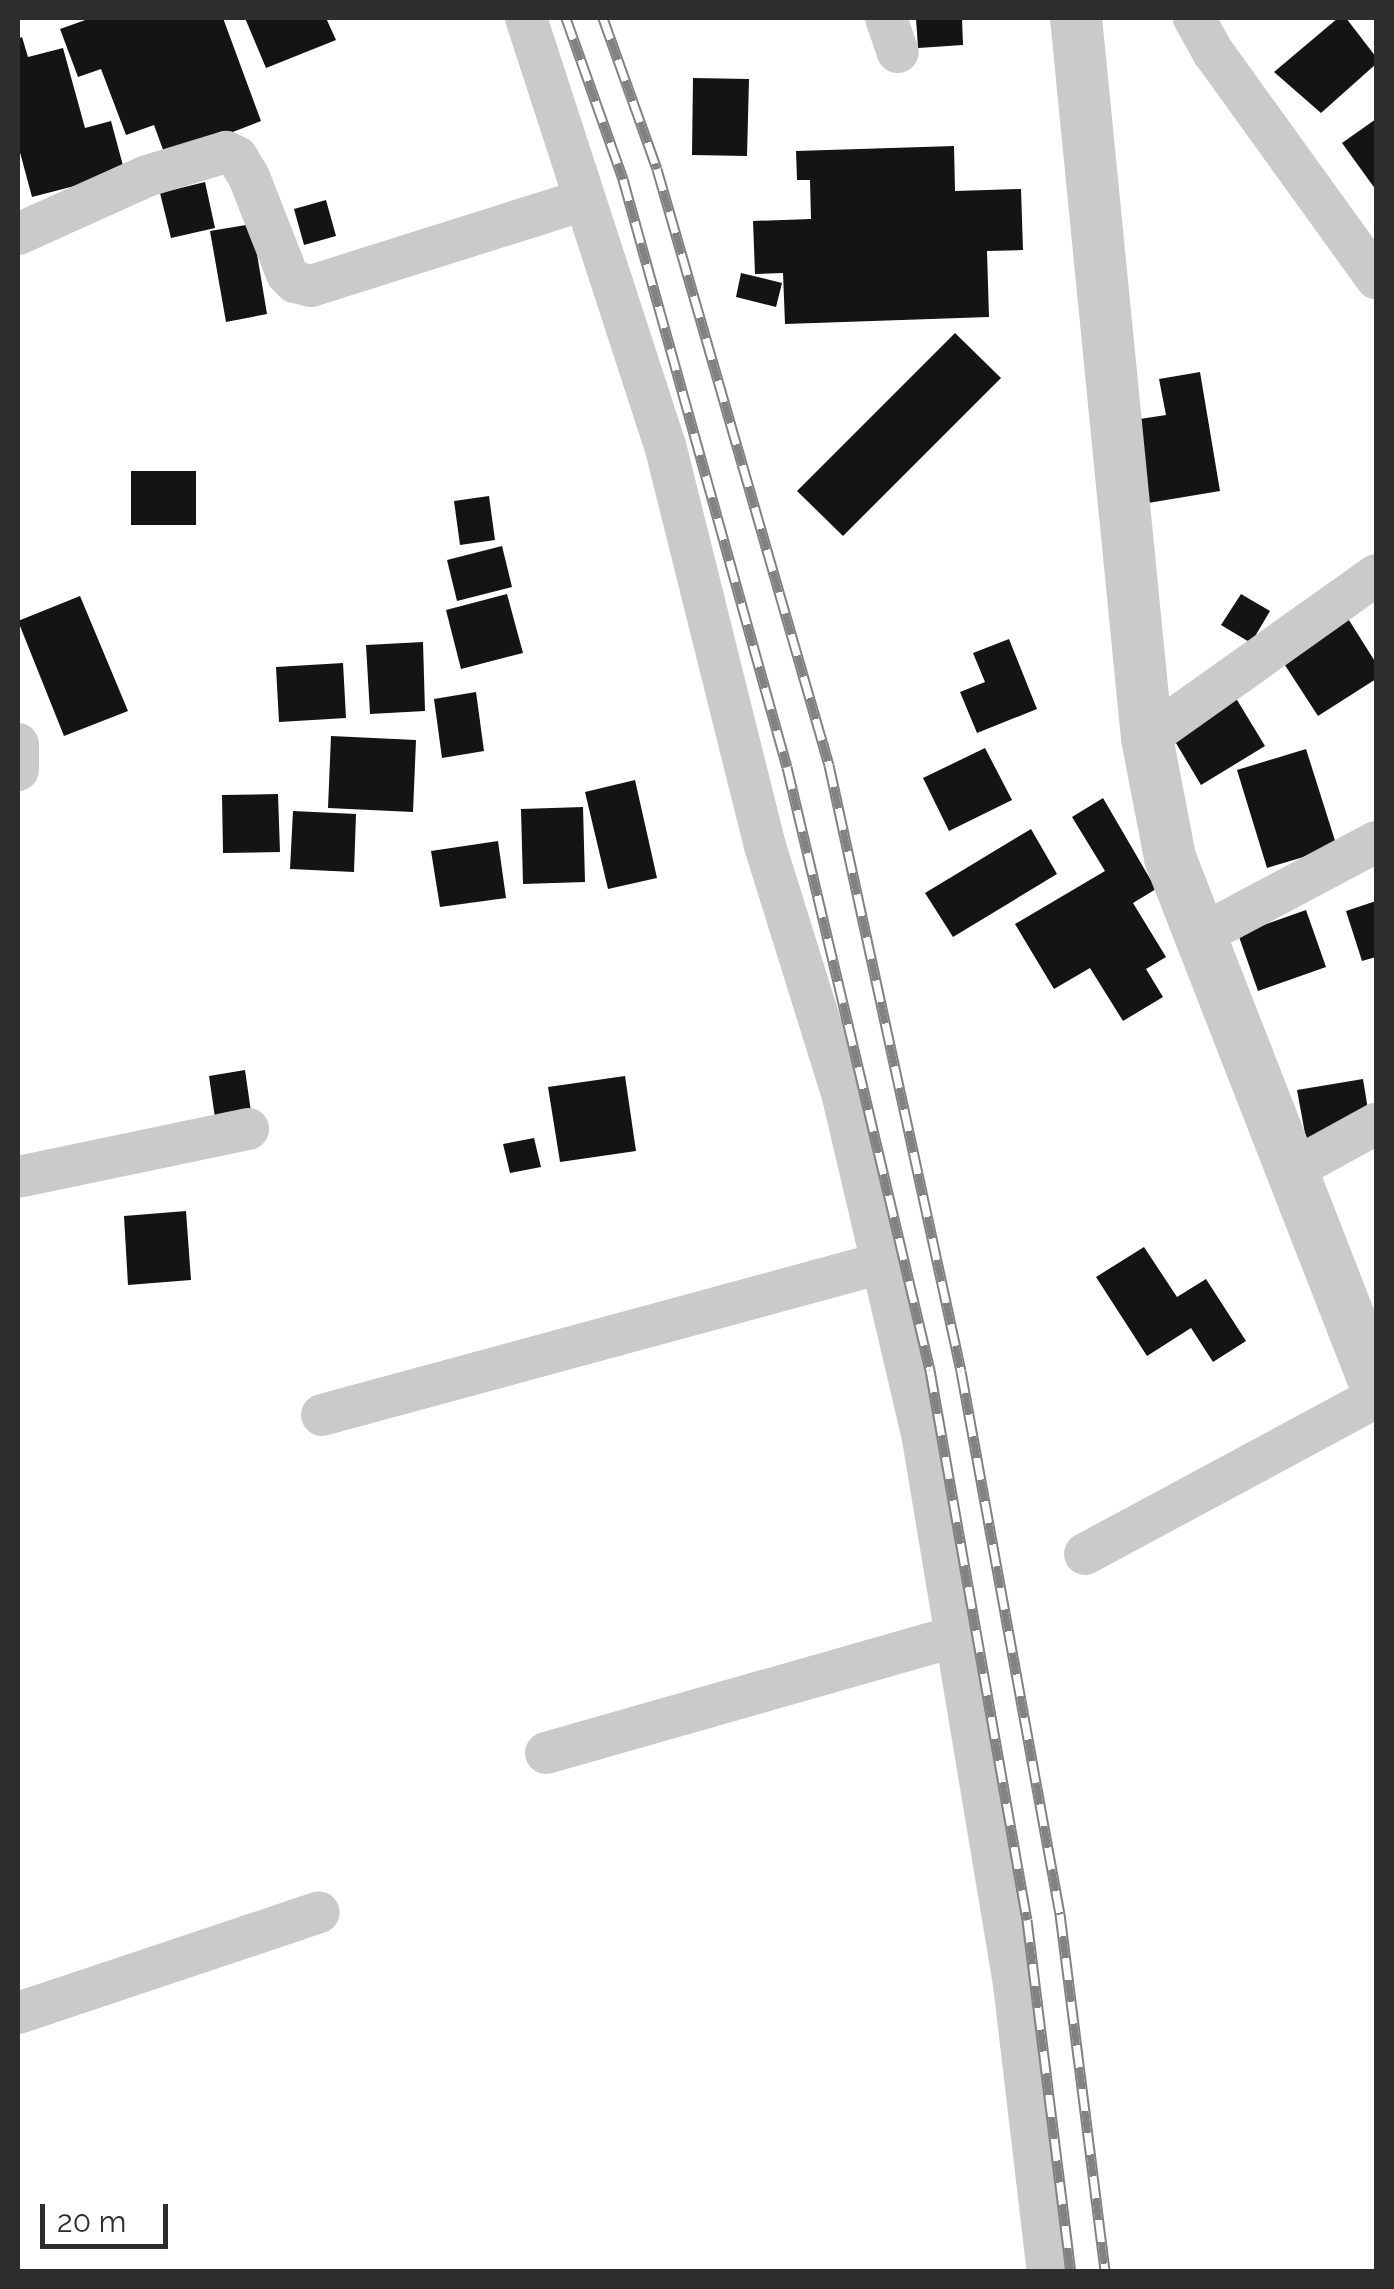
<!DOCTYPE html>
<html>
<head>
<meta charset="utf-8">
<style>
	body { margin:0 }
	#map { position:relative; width:1394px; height:2289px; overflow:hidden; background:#fff; font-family:Raleway,sans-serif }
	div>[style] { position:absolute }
	.building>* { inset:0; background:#141414 }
	.minor>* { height:42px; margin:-21px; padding:0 21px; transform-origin:21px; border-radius:21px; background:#cacaca }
	.tertiary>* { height:52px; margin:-26px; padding:0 26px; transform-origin:26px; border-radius:26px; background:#cacaca }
	.rail>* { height:11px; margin-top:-5.5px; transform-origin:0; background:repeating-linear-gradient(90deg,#fff 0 22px,#828282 0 44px); box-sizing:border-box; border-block:2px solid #828282 }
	span { translate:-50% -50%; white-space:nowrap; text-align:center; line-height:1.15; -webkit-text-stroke:10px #fff; paint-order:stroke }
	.frame { position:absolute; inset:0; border:20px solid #2d2d2d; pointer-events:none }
	.scale { position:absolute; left:40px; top:2204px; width:128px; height:45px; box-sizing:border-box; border:5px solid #2d2d2d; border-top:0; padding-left:12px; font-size:30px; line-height:35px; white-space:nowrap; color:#2d2d2d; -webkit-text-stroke:8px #fff; paint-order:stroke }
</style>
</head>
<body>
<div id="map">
	<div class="building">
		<div style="clip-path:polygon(91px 18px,223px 18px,261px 121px,166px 158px,154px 125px,126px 135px,101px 69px,78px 77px,60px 29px)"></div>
		<div style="clip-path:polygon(245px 18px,326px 18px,336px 40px,266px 68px)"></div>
		<div style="clip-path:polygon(916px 18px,962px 18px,963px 45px,918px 48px)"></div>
		<div style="clip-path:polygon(1338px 18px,1346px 18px,1376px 57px,1376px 64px,1321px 113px,1274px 72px)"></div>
		<div style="clip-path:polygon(22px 37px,28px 57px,63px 48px,85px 128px,111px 121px,125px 173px,32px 197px,18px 145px,18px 39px)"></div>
		<div style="clip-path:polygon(693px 78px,749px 79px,747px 156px,692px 155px)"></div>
		<div style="clip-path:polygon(1376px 119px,1376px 190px,1342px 143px)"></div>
		<div style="clip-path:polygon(954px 146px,955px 191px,1021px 189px,1023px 250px,987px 251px,989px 317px,785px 324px,783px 273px,755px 274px,753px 221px,811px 219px,810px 180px,797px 180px,796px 151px)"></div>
		<div style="clip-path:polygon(205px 182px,215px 228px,171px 238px,160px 193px)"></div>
		<div style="clip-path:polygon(326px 200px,336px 236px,304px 245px,294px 209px)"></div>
		<div style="clip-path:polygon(252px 224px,267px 314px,226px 322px,210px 231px)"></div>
		<div style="clip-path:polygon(741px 273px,782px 283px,776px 307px,736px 297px)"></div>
		<div style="clip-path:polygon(955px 333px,1001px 378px,843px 536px,797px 491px)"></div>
		<div style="clip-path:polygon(1200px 372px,1220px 491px,1142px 504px,1127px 421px,1166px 415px,1159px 379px)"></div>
		<div style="clip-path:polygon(131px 471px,196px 471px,196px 525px,131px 525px)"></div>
		<div style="clip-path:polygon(489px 496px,495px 540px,460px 545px,454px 501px)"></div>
		<div style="clip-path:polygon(502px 546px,512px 587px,457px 601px,447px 560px)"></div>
		<div style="clip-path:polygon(507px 594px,523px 653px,461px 669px,446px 610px)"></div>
		<div style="clip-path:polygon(1241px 594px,1270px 611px,1251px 643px,1221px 625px)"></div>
		<div style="clip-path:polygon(80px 596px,128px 711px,64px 736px,18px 621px)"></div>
		<div style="clip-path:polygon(1347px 617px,1376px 663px,1376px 679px,1318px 716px,1281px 659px)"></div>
		<div style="clip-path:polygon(1009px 639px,1037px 709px,977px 733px,960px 692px,985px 682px,973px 653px)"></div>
		<div style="clip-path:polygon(423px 642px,425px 711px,370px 714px,366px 645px)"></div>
		<div style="clip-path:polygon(343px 663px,346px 718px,279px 722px,276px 667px)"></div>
		<div style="clip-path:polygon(1231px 690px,1265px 746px,1201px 785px,1167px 728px)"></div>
		<div style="clip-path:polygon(476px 692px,484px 751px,442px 758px,434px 699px)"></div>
		<div style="clip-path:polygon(331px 736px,416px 740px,413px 812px,328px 808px)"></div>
		<div style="clip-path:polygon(985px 748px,1012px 800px,949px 831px,923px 778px)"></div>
		<div style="clip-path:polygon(1306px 749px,1337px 847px,1267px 868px,1237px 770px)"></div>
		<div style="clip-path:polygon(635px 780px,657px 878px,608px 889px,585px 792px)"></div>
		<div style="clip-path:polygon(278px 794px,280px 852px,223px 853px,222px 795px)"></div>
		<div style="clip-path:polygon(1103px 798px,1156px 889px,1133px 903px,1166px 957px,1146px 969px,1163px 997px,1123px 1021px,1090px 968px,1054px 989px,1015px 924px,1105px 871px,1072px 817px)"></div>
		<div style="clip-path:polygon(583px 807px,585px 882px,523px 884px,521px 809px)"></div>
		<div style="clip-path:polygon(293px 811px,356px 814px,354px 872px,290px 869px)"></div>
		<div style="clip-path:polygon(1031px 829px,1057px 874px,953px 937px,925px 893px)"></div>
		<div style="clip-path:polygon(498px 841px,506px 898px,440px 907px,431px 851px)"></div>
		<div style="clip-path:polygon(1376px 901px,1376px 957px,1362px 961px,1346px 911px)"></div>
		<div style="clip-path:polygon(1306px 910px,1326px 967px,1258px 991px,1238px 934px)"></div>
		<div style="clip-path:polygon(245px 1070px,252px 1119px,216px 1125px,209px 1076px)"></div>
		<div style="clip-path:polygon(625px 1076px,636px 1151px,560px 1162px,548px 1087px)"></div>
		<div style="clip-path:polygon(1363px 1079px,1371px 1128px,1306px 1139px,1297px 1090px)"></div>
		<div style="clip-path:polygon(534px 1138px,541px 1167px,510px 1173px,503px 1144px)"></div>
		<div style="clip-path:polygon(186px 1211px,191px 1280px,128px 1285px,124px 1216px)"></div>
		<div style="clip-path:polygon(1144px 1247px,1177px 1297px,1206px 1279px,1246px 1341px,1213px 1362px,1191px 1328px,1147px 1356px,1096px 1277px)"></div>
	</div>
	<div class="minor">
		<div style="left:526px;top:18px;width:449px;rotate:72deg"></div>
		<div style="left:665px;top:445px;width:413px;rotate:76deg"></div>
		<div style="left:765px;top:846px;width:263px;rotate:72.7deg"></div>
		<div style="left:843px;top:1097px;width:351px;rotate:76.8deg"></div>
		<div style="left:923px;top:1439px;width:553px;rotate:80.52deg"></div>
		<div style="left:1014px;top:1984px;width:290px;rotate:83.3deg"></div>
		<div style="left:886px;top:18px;width:36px;rotate:71deg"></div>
		<div style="left:1194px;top:18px;width:39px;rotate:61deg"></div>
		<div style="left:1213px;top:52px;width:279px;rotate:54.2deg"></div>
		<div style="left:18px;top:234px;width:141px;rotate:-24.2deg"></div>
		<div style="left:147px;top:176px;width:83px;rotate:-16.9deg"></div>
		<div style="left:226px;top:152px;width:12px;rotate:24deg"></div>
		<div style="left:237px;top:157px;width:23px;rotate:59deg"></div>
		<div style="left:249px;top:177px;width:104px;rotate:68.6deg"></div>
		<div style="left:287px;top:274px;width:11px;rotate:45deg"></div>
		<div style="left:295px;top:282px;width:16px;rotate:14deg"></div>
		<div style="left:311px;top:286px;width:285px;rotate:-17.5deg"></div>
		<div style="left:1147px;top:738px;width:281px;rotate:-35.4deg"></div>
		<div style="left:18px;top:744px;width:26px;rotate:90deg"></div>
		<div style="left:1201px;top:935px;width:198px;rotate:-28deg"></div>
		<div style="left:1294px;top:1169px;width:94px;rotate:-28.8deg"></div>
		<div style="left:18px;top:1177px;width:235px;rotate:-11.8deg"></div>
		<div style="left:322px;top:1415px;width:580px;rotate:-15.19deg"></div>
		<div style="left:1085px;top:1554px;width:331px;rotate:-28.3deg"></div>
		<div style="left:546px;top:1753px;width:428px;rotate:-15.9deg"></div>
		<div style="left:18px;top:2013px;width:317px;rotate:-18.5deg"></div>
	</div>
	<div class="tertiary">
		<div style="left:1076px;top:18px;width:723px;rotate:84.37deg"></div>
		<div style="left:1147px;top:738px;width:122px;rotate:79.1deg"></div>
		<div style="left:1170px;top:858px;width:567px;rotate:68.69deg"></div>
	</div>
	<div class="rail">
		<div style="left:566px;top:18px;width:171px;rotate:70.5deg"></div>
		<div style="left:623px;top:179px;width:610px;rotate:74.42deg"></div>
		<div style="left:787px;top:767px;width:620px;rotate:76.66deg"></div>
		<div style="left:930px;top:1370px;width:558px;rotate:80deg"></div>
		<div style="left:1027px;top:1920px;width:355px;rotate:82.9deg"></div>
		<div style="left:603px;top:18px;width:160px;rotate:70.3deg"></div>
		<div style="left:657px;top:169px;width:620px;rotate:73.9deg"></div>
		<div style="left:829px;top:765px;width:620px;rotate:77.71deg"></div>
		<div style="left:961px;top:1371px;width:552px;rotate:79.67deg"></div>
		<div style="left:1060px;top:1914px;width:361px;rotate:82.8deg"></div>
	</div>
	<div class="frame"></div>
	<div class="scale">20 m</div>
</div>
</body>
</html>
